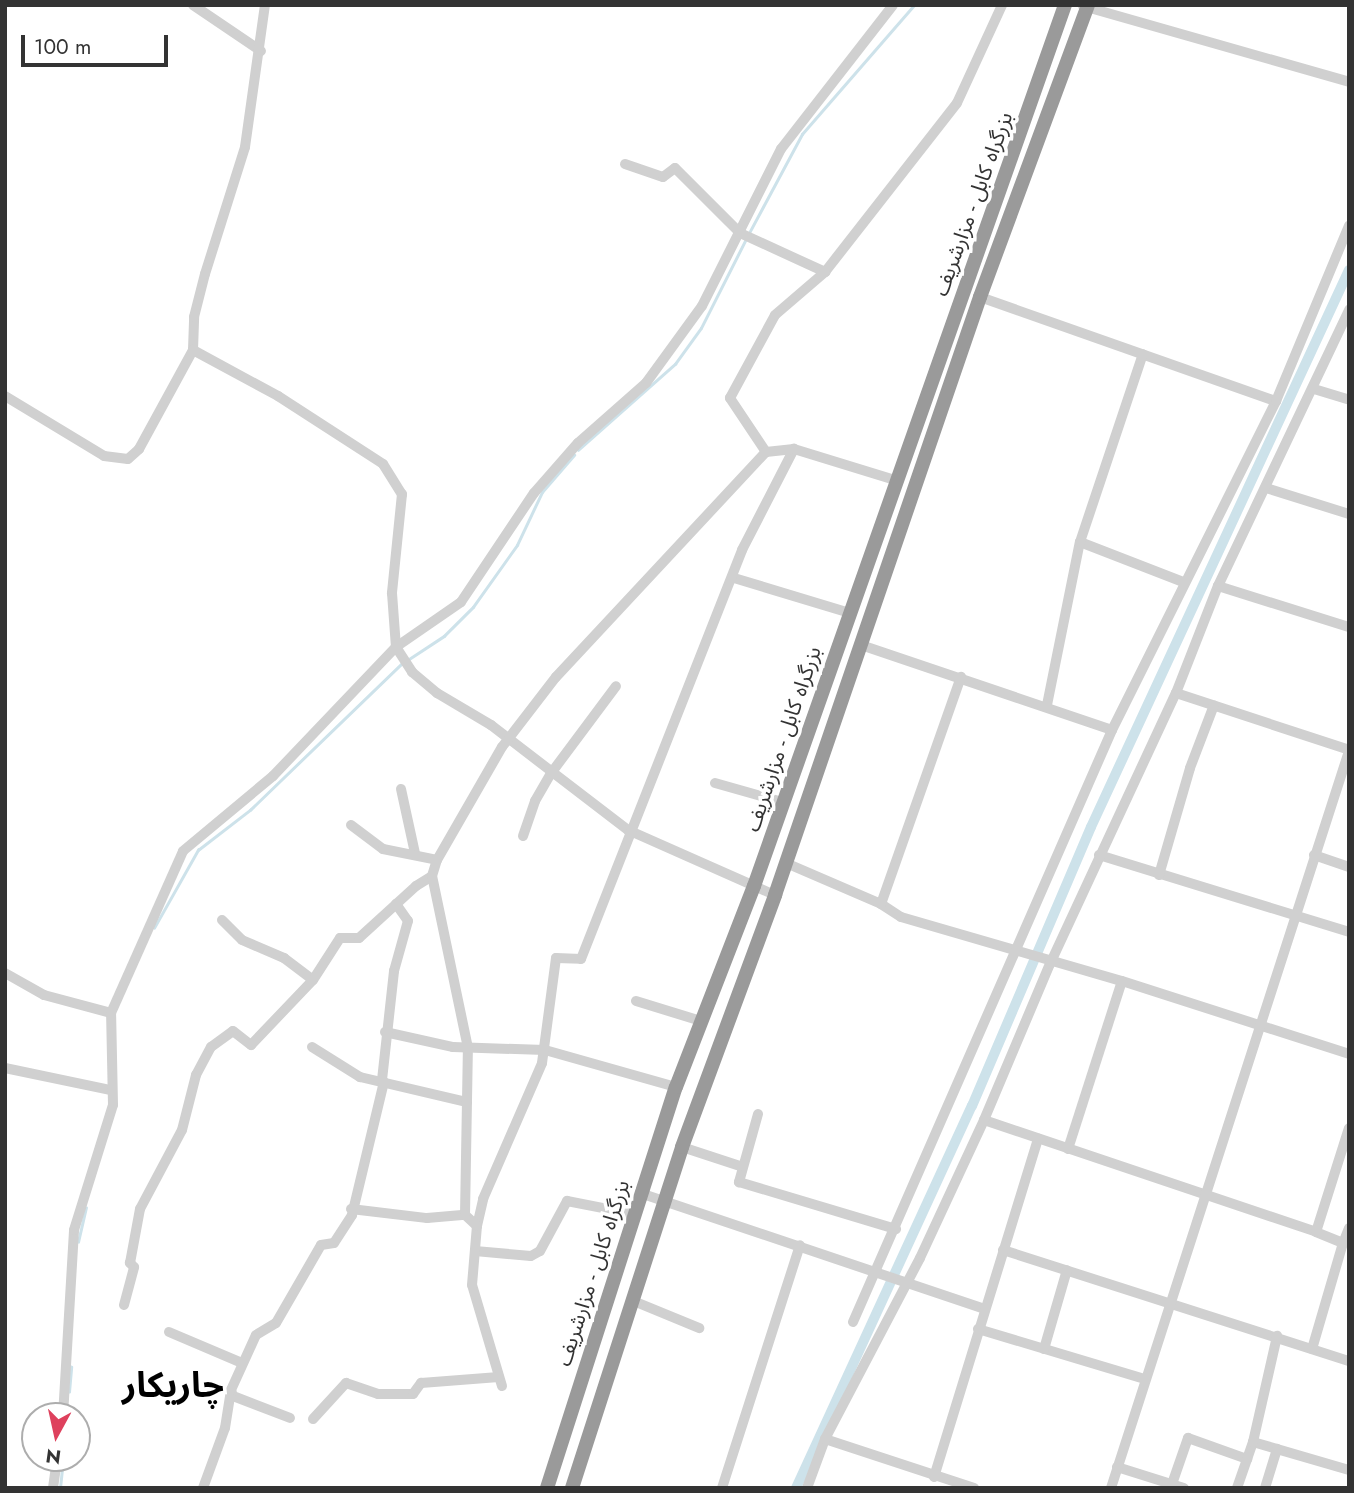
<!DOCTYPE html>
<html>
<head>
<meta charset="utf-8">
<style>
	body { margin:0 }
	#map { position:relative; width:1354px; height:1493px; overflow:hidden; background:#fff; font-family:Jost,"Noto Sans Arabic",sans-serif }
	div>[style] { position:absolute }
	.stream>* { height:2.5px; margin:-1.25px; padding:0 1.25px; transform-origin:1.25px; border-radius:1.25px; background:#cde2ea }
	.canal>* { height:10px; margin:-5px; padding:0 5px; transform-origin:5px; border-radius:5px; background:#cde2ea }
	.minor>* { height:10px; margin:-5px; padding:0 5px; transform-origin:5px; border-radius:5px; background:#d0d0d0 }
	.highway>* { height:14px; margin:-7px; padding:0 7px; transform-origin:7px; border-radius:7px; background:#9a9a9a }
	span { translate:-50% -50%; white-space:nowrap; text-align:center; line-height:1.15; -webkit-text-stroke:7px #fff; paint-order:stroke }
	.street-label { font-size:21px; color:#333 }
	.town-label { font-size:35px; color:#000; font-weight:700 }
	.frame { position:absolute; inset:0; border:7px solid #333; pointer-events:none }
	.north { position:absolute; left:21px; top:1402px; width:70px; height:70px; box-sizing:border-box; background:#fff; border:2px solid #adadad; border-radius:50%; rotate:188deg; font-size:19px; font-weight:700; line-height:28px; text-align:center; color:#333 }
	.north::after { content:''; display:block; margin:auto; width:24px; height:32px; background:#de415d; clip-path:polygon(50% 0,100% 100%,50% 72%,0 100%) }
	.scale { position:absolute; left:21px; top:35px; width:147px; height:32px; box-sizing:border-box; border:4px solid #333; border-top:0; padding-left:9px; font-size:21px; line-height:24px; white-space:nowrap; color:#333; -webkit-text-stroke:5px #fff; paint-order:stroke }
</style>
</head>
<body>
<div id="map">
	<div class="stream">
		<div style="left:749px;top:233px;width:112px;rotate:-61.8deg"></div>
		<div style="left:802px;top:134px;width:171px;rotate:-49deg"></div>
		<div style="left:578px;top:450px;width:130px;rotate:-41.6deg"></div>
		<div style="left:675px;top:364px;width:44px;rotate:-54.2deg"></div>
		<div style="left:701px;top:328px;width:100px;rotate:-63.2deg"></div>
		<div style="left:409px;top:659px;width:42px;rotate:-33.3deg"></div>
		<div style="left:444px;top:636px;width:41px;rotate:-45deg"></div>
		<div style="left:473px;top:607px;width:76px;rotate:-54.6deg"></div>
		<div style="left:517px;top:545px;width:59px;rotate:-64.7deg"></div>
		<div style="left:542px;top:492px;width:49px;rotate:-49.1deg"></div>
		<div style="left:154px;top:928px;width:90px;rotate:-60.6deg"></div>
		<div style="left:198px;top:850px;width:66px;rotate:-37.6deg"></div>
		<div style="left:250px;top:810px;width:213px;rotate:-44deg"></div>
		<div style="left:78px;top:1242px;width:35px;rotate:-77deg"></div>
		<div style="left:69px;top:1392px;width:25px;rotate:-85deg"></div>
		<div style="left:60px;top:1488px;width:30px;rotate:-84deg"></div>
	</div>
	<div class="canal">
		<div style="left:796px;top:1488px;width:421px;rotate:-65.3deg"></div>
		<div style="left:972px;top:1106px;width:303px;rotate:-66.9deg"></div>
		<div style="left:1091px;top:827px;width:614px;rotate:-65.15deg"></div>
	</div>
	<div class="minor">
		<div style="left:193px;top:5px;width:82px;rotate:34.1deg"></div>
		<div style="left:1083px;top:6px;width:277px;rotate:15.9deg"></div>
		<div style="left:625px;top:164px;width:40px;rotate:18.9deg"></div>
		<div style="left:663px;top:177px;width:15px;rotate:-37deg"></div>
		<div style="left:675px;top:168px;width:92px;rotate:45deg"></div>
		<div style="left:740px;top:233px;width:94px;rotate:24.6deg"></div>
		<div style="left:825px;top:272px;width:214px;rotate:-52deg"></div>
		<div style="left:957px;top:103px;width:108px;rotate:-65.3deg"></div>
		<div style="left:980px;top:297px;width:314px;rotate:19.4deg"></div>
		<div style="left:193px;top:350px;width:33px;rotate:-88deg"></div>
		<div style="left:194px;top:317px;width:44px;rotate:-75.7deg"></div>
		<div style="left:205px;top:274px;width:133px;rotate:-72.5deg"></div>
		<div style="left:245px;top:147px;width:143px;rotate:-82deg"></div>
		<div style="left:1314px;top:389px;width:37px;rotate:17deg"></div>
		<div style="left:5px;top:396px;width:116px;rotate:31.2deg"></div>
		<div style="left:104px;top:456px;width:24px;rotate:7deg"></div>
		<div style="left:128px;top:459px;width:15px;rotate:-42deg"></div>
		<div style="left:139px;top:449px;width:113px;rotate:-61.4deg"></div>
		<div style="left:193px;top:350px;width:97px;rotate:28.4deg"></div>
		<div style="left:278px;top:396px;width:125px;rotate:32.9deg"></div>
		<div style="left:383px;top:464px;width:36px;rotate:58deg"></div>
		<div style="left:402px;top:494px;width:100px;rotate:95.8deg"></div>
		<div style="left:392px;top:593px;width:54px;rotate:85.8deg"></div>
		<div style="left:396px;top:647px;width:30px;rotate:57deg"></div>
		<div style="left:412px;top:672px;width:33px;rotate:40deg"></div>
		<div style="left:437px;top:693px;width:63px;rotate:30.7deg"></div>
		<div style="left:491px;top:725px;width:173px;rotate:37.5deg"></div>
		<div style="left:628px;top:830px;width:161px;rotate:23.9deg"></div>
		<div style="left:766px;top:452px;width:65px;rotate:-123.7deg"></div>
		<div style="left:730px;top:398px;width:94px;rotate:-61.5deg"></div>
		<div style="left:775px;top:315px;width:66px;rotate:-40.7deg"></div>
		<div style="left:1266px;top:488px;width:87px;rotate:17.4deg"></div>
		<div style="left:1080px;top:542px;width:110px;rotate:21.2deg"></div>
		<div style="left:734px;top:578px;width:121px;rotate:16.8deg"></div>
		<div style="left:1218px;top:586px;width:137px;rotate:17.4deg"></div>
		<div style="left:861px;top:645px;width:265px;rotate:18.7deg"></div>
		<div style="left:1176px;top:693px;width:182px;rotate:18.2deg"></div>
		<div style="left:1047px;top:705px;width:166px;rotate:-78.6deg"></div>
		<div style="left:1080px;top:542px;width:198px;rotate:-71.5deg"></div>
		<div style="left:715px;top:783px;width:70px;rotate:15.8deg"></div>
		<div style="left:401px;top:789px;width:66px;rotate:77.7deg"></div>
		<div style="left:351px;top:825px;width:40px;rotate:37deg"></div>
		<div style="left:383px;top:849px;width:55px;rotate:11.5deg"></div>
		<div style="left:523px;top:836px;width:37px;rotate:-71deg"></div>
		<div style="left:535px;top:801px;width:34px;rotate:-60deg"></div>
		<div style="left:552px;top:772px;width:107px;rotate:-53.3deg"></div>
		<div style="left:1099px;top:855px;width:262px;rotate:17.1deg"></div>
		<div style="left:1314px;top:855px;width:37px;rotate:19deg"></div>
		<div style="left:786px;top:863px;width:103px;rotate:23.3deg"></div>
		<div style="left:881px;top:904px;width:24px;rotate:33deg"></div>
		<div style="left:901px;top:917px;width:230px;rotate:16.2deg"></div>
		<div style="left:1122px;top:981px;width:238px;rotate:17.8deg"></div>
		<div style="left:1159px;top:875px;width:111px;rotate:-73.8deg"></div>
		<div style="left:1190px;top:768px;width:67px;rotate:-69.1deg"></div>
		<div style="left:881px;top:904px;width:241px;rotate:-70.6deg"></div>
		<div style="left:222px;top:920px;width:28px;rotate:45deg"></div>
		<div style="left:242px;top:940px;width:46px;rotate:23.2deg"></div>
		<div style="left:284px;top:958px;width:36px;rotate:37deg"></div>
		<div style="left:5px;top:973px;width:45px;rotate:29.4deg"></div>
		<div style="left:44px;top:995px;width:69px;rotate:15deg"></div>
		<div style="left:636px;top:1001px;width:68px;rotate:17.1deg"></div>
		<div style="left:385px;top:1032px;width:70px;rotate:12.4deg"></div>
		<div style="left:453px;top:1047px;width:92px;rotate:1.9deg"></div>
		<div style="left:545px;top:1050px;width:136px;rotate:15.8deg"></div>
		<div style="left:312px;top:1047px;width:57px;rotate:32deg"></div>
		<div style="left:360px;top:1077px;width:110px;rotate:13.2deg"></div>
		<div style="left:5px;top:1068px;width:107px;rotate:11.8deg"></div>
		<div style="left:382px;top:1080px;width:110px;rotate:-83.7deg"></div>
		<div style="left:394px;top:971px;width:52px;rotate:-74.4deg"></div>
		<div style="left:408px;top:921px;width:21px;rotate:-125deg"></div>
		<div style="left:758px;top:1114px;width:71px;rotate:105.6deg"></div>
		<div style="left:739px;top:1182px;width:164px;rotate:16.7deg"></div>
		<div style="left:984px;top:1120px;width:350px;rotate:18.6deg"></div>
		<div style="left:682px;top:1147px;width:61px;rotate:18.1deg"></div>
		<div style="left:1068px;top:1149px;width:176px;rotate:-72.2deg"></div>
		<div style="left:640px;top:1193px;width:363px;rotate:18.6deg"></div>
		<div style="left:351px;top:1209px;width:77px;rotate:6.8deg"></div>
		<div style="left:427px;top:1218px;width:38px;rotate:-5deg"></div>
		<div style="left:477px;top:1226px;width:28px;rotate:-77deg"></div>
		<div style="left:483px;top:1199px;width:148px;rotate:-66.5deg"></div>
		<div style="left:542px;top:1063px;width:106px;rotate:-82.4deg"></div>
		<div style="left:556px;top:958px;width:25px;rotate:2deg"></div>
		<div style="left:581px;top:959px;width:440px;rotate:-68.5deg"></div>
		<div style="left:742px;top:550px;width:114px;rotate:-62.8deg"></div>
		<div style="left:1343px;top:1243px;width:16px;rotate:-68deg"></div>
		<div style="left:1003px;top:1250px;width:363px;rotate:17.8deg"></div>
		<div style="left:475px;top:1251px;width:56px;rotate:5.1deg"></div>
		<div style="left:531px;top:1256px;width:10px;rotate:-29deg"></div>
		<div style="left:540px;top:1251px;width:57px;rotate:-61.6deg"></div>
		<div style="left:567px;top:1201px;width:67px;rotate:11.1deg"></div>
		<div style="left:631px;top:1300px;width:74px;rotate:22.4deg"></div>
		<div style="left:124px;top:1305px;width:39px;rotate:-75deg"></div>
		<div style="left:134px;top:1267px;width:6px;rotate:-135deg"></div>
		<div style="left:130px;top:1263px;width:55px;rotate:-79.5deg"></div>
		<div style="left:140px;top:1209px;width:89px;rotate:-62deg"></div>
		<div style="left:182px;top:1130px;width:57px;rotate:-75.7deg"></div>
		<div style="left:196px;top:1075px;width:32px;rotate:-62deg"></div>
		<div style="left:211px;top:1047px;width:27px;rotate:-36deg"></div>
		<div style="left:233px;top:1031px;width:23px;rotate:38deg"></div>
		<div style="left:251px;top:1045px;width:90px;rotate:-46.4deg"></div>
		<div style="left:313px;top:980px;width:50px;rotate:-57.3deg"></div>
		<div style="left:340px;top:938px;width:19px"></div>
		<div style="left:359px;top:938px;width:77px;rotate:-42.4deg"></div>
		<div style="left:416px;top:886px;width:19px;rotate:-32deg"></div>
		<div style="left:853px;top:1322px;width:646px;rotate:-66.37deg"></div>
		<div style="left:1112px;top:730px;width:368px;rotate:-63.5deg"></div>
		<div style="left:1276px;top:401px;width:190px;rotate:-67.4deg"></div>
		<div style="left:978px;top:1329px;width:174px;rotate:16.7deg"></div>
		<div style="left:169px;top:1332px;width:79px;rotate:23deg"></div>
		<div style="left:1044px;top:1349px;width:82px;rotate:-73.8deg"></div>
		<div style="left:1312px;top:1349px;width:110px;rotate:-73.7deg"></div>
		<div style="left:1343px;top:1243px;width:29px;rotate:-158deg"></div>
		<div style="left:1316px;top:1232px;width:109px;rotate:-72.4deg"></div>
		<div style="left:502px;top:1386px;width:105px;rotate:-106.5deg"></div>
		<div style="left:472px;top:1285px;width:59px;rotate:-85.2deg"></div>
		<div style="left:477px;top:1226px;width:16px;rotate:-137deg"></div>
		<div style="left:465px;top:1215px;width:167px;rotate:-89deg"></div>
		<div style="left:468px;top:1048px;width:176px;rotate:-101.8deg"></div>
		<div style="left:432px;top:876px;width:17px;rotate:-73deg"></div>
		<div style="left:437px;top:860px;width:130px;rotate:-60.1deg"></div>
		<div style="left:502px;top:747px;width:88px;rotate:-52.4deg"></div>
		<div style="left:556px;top:677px;width:308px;rotate:-47deg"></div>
		<div style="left:766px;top:452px;width:28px;rotate:-6deg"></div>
		<div style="left:794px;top:449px;width:109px;rotate:17.1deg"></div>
		<div style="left:231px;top:1390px;width:6px;rotate:72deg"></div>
		<div style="left:233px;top:1396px;width:61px;rotate:21.1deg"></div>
		<div style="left:63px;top:1416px;width:186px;rotate:-86.6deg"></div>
		<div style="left:74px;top:1230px;width:131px;rotate:-72.7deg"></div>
		<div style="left:113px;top:1105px;width:92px;rotate:-91.2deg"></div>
		<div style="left:111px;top:1013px;width:177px;rotate:-66deg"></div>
		<div style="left:183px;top:851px;width:117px;rotate:-39.8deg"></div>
		<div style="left:273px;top:776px;width:178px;rotate:-46.4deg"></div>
		<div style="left:396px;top:647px;width:79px;rotate:-34.7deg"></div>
		<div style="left:461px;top:602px;width:131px;rotate:-56.2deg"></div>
		<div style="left:534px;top:493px;width:67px;rotate:-48.7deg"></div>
		<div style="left:578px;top:443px;width:91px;rotate:-41.4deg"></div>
		<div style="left:646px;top:383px;width:95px;rotate:-54deg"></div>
		<div style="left:702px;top:306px;width:176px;rotate:-63.3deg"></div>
		<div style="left:781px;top:149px;width:182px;rotate:-52.1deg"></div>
		<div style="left:313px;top:1419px;width:49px;rotate:-47.5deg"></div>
		<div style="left:346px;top:1383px;width:34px;rotate:19deg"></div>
		<div style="left:378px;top:1394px;width:35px"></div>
		<div style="left:413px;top:1394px;width:14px;rotate:-54deg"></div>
		<div style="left:421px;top:1383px;width:78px;rotate:-4.4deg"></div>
		<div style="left:825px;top:1439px;width:157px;rotate:18.2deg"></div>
		<div style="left:1253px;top:1442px;width:100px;rotate:16.3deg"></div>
		<div style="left:1117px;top:1467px;width:70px;rotate:17.4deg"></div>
		<div style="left:934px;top:1477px;width:354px;rotate:-72.9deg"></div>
		<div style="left:1172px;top:1484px;width:49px;rotate:-70.8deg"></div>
		<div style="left:1188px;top:1438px;width:63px;rotate:19.6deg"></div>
		<div style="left:53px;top:1488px;width:30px;rotate:-82deg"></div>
		<div style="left:203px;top:1488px;width:64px;rotate:-69.9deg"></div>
		<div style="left:225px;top:1428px;width:38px;rotate:-81deg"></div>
		<div style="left:231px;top:1390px;width:60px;rotate:-65.6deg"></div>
		<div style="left:256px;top:1335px;width:23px;rotate:-31deg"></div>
		<div style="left:276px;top:1323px;width:90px;rotate:-60deg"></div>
		<div style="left:321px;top:1245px;width:13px;rotate:-9deg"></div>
		<div style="left:334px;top:1243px;width:33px;rotate:-57deg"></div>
		<div style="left:352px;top:1215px;width:137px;rotate:-76.5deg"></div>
		<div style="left:722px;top:1488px;width:255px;rotate:-72.2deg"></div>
		<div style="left:807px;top:1488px;width:52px;rotate:-69.8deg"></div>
		<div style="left:825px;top:1439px;width:204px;rotate:-62.3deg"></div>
		<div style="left:920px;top:1258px;width:152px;rotate:-65.1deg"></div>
		<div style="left:984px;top:1120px;width:169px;rotate:-67.1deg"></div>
		<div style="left:1050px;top:964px;width:299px;rotate:-65.1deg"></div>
		<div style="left:1176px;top:693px;width:115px;rotate:-68.6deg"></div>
		<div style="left:1218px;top:586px;width:306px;rotate:-64.6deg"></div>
		<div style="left:1111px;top:1488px;width:774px;rotate:-72.1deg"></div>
		<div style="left:1237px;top:1488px;width:49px;rotate:-70.8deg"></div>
		<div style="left:1253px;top:1442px;width:109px;rotate:-77.2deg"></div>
		<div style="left:1265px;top:1488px;width:41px;rotate:-72.9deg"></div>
	</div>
	<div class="highway">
		<div style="left:547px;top:1488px;width:421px;rotate:-72.2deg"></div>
		<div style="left:676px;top:1087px;width:216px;rotate:-68.8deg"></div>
		<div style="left:754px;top:886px;width:934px;rotate:-70.56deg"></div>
		<div style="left:572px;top:1488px;width:358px;rotate:-72.1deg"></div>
		<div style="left:682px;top:1147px;width:269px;rotate:-69.7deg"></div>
		<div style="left:775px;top:895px;width:632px;rotate:-71.08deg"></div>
		<div style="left:980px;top:297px;width:311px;rotate:-69.7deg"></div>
	</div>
	<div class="street-label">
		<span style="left:973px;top:204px;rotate:-70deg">بزرگراه کابل - مزارشریف</span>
		<span style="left:783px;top:739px;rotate:-71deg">بزرگراه کابل - مزارشریف</span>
		<span style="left:593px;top:1273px;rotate:-72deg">بزرگراه کابل - مزارشریف</span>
	</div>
	<div class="town-label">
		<span style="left:173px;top:1385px">چاریکار</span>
	</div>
	<div class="frame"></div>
	<div class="north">N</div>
	<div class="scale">100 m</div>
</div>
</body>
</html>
